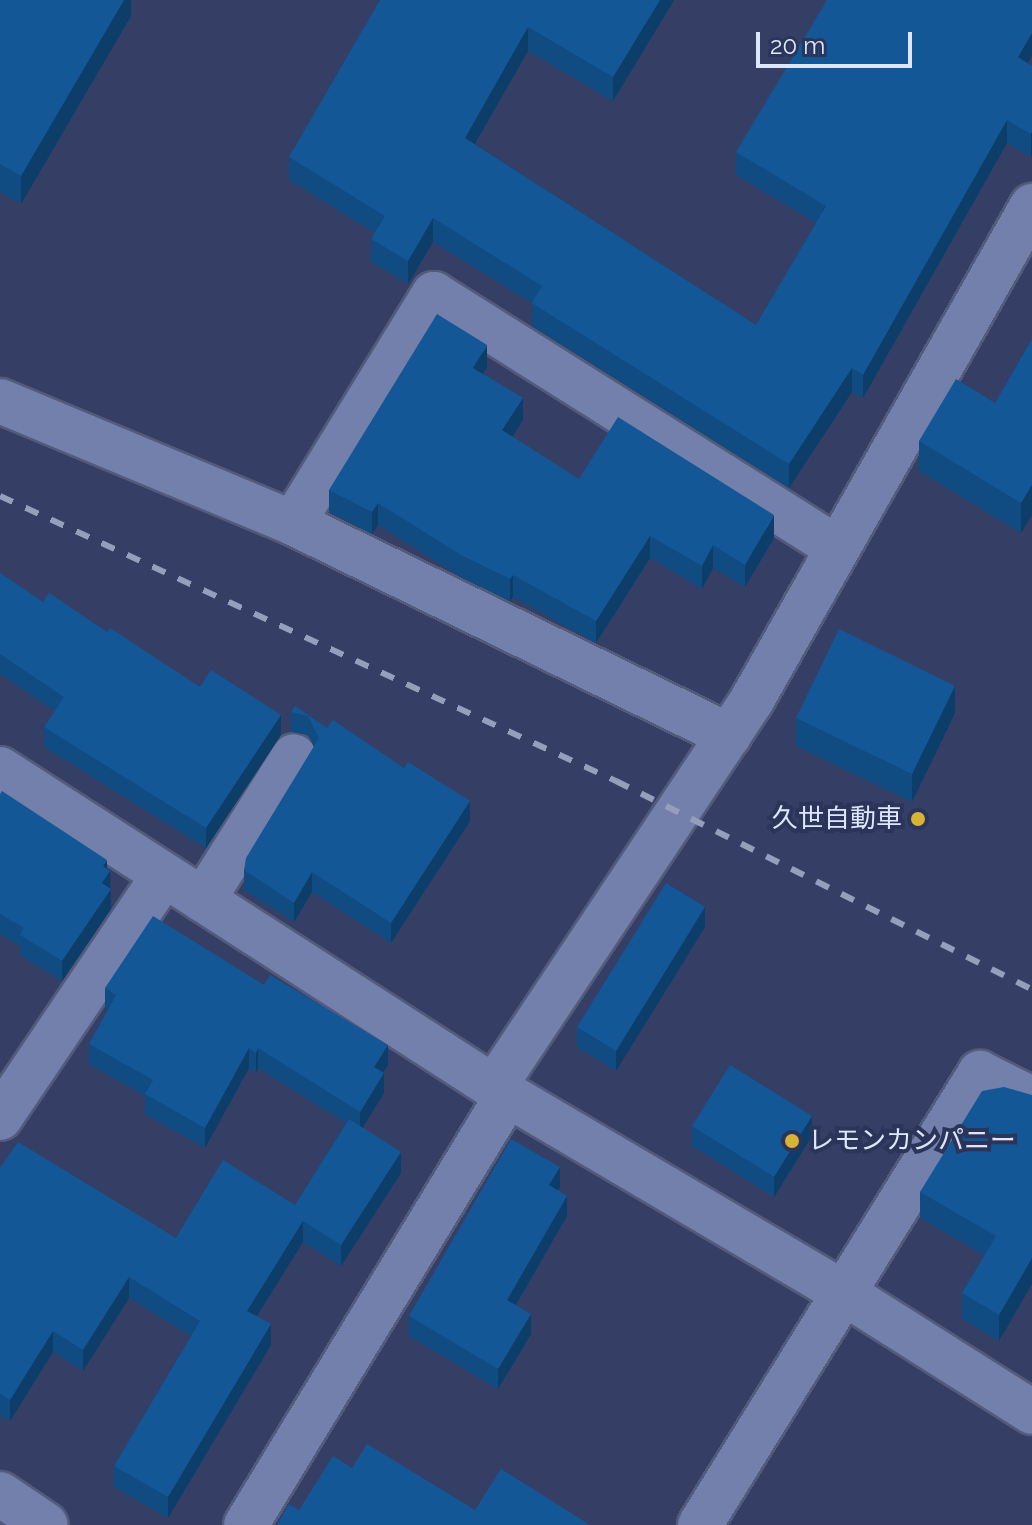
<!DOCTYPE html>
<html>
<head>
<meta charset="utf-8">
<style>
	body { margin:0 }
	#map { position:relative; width:1032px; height:1525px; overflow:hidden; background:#353f66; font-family:Raleway,"Noto Sans JP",sans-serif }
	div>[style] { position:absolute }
	.roads { filter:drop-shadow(2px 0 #535b7c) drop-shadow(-2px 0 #535b7c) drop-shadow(0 2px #535b7c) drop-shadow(0 -2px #535b7c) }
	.minor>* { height:44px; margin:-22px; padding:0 22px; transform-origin:22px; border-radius:22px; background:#7380ab }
	.rail>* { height:6px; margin-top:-3px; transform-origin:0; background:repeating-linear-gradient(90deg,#959ebc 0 14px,transparent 0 28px) }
	.wall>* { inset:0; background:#104b81 }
	.shaded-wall>* { inset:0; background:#0d3d69 }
	.building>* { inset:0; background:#135796 }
	.dots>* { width:22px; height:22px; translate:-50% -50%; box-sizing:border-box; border:4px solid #2b355a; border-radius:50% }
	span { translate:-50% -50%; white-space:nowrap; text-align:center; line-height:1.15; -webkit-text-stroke:8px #2b355a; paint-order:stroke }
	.poi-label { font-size:26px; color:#dee6fe }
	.right { translate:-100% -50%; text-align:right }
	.left { translate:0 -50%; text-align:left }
	.scale { position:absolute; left:756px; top:32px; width:156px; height:36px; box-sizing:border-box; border:4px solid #dee6fe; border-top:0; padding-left:10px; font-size:24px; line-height:28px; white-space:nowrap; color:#dee6fe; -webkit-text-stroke:6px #2b355a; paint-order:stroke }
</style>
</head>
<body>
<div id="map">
	<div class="roads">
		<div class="minor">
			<div style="left:0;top:401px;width:317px;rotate:22.6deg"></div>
			<div style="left:293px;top:523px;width:485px;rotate:26deg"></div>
			<div style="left:293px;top:523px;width:269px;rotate:-58.4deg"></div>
			<div style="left:434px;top:294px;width:477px;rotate:32.2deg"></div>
			<div style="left:0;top:769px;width:588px;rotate:32.77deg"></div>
			<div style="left:494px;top:1087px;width:410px;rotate:30.5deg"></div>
			<div style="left:847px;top:1295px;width:219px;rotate:32.3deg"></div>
			<div style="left:203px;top:900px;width:170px;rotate:-57.7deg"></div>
			<div style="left:494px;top:1087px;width:465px;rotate:-56.3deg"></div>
			<div style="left:752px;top:700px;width:568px;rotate:-60.46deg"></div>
			<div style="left:0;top:1118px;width:293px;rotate:-56deg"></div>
			<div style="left:0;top:1494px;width:55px;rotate:34deg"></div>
			<div style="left:246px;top:1525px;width:502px;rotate:-58.68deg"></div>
			<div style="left:700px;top:1525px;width:532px;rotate:-58.22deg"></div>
			<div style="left:980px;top:1073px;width:58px;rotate:26.6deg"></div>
		</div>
	</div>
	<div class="rail">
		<div style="left:0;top:496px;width:679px;rotate:24.83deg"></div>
		<div style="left:616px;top:781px;width:465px;rotate:26.6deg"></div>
	</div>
	<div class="wall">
		<div style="clip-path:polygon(0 0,131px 0,131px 16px,21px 204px,0 192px)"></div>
		<div style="clip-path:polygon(380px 0,674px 0,613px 101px,528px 51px,475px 144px,756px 325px,816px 223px,736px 175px,736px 152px,1028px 63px,1032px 66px,1032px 155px,1031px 157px,1007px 143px,863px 398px,852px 392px,789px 488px,532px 326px,532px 303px,433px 242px,408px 284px,371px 262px,371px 239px,375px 233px,289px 180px,289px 157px)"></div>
		<div style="clip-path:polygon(1032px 339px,1032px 515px,1021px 533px,919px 471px,919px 441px,995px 403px)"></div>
		<div style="clip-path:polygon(487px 367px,483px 374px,523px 420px,512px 437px,579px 479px,774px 538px,745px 587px,713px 568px,702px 589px,650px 558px,596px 643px,513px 597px,510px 601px,461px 577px,378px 525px,372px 534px,329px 512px,329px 490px)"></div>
		<div style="clip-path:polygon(0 573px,43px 602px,107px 632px,281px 735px,206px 848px,44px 747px,44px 727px,55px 711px,0 674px)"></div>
		<div style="clip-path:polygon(295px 706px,327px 728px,470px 821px,391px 943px,312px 892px,294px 922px,244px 890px,244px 870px,314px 747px,308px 735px,291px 732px,291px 712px)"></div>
		<div style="clip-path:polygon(955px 713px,912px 802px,796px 746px,796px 718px)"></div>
		<div style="clip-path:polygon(0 794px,110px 871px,111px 909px,62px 981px,20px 955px,20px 946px,0 934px)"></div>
		<div style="clip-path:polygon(705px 927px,616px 1071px,577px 1047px,577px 1027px)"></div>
		<div style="clip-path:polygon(105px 988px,388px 1065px,383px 1073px,384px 1093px,362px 1128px,401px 1173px,341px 1266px,303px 1242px,257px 1316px,271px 1345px,168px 1518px,114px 1487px,114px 1466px,191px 1336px,129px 1298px,83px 1371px,53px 1352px,10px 1421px,0 1415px,0 1168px,176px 1238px,295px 1205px,346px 1123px,258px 1068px,256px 1073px,249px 1068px,205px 1148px,145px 1114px,145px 1096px,89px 1064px,89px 1044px,108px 1010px,105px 1008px)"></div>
		<div style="clip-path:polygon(1004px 1087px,999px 1341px,962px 1319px,962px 1293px,984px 1255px,920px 1218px,920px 1192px)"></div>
		<div style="clip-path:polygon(692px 1126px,812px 1136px,774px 1197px,692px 1146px)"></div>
		<div style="clip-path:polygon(560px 1187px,558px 1191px,567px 1216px,516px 1305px,531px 1334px,498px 1389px,409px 1336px,409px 1316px)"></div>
	</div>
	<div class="shaded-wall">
		<div style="clip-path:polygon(124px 0,131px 0,131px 16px,21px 204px,21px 176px)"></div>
		<div style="clip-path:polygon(660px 0,674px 0,613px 101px,613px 77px)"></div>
		<div style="clip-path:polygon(528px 27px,528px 51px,465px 161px,465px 138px)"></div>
		<div style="clip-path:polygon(1032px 33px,1032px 56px,1018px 80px,1018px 57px)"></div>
		<div style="clip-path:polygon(1007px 120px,1007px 143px,863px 398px,863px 375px)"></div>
		<div style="clip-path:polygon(1032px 131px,1032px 155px,1031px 157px,1031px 134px)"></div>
		<div style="clip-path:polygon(433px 218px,433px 242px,408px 284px,408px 261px)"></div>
		<div style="clip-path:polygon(487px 345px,487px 367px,473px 390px,473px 368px)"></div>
		<div style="clip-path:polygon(852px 368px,852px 392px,789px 488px,789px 464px)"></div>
		<div style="clip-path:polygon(523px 398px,523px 420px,502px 453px,502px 430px)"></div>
		<div style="clip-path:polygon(1032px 485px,1032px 515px,1021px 533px,1021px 503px)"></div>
		<div style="clip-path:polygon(378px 503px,378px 525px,372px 534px,372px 512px)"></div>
		<div style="clip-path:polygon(774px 515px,774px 538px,745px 587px,745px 565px)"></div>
		<div style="clip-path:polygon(650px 536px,650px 558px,596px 643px,596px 621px)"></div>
		<div style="clip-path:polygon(713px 545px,713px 568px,702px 589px,702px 566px)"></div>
		<div style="clip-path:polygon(513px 575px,513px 597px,510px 601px,510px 579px)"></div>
		<div style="clip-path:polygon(955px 686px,955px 713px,912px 802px,912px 774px)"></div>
		<div style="clip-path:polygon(281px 715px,281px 735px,206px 848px,206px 828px)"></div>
		<div style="clip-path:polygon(470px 801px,470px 821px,391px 943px,391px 923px)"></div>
		<div style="clip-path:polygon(107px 860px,107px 875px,110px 871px,111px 909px,62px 981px,62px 961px,102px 883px,103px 866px)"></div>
		<div style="clip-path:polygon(312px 872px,312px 892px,294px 922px,294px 903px)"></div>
		<div style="clip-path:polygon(705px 907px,705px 927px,616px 1071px,616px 1051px)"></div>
		<div style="clip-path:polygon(388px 1045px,388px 1065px,374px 1087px,374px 1067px)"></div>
		<div style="clip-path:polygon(249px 1048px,249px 1068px,205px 1148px,205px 1128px)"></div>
		<div style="clip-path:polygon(258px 1048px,258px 1068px,256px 1073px,256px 1053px)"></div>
		<div style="clip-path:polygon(384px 1073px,384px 1093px,360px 1132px,360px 1112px)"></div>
		<div style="clip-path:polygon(812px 1116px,812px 1136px,774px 1197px,774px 1177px)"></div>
		<div style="clip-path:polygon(401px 1152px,401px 1173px,341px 1266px,341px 1245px)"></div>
		<div style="clip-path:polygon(560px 1167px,560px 1187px,549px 1205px,549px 1185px)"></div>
		<div style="clip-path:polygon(567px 1196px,567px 1216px,507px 1320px,507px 1300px)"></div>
		<div style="clip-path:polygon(303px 1221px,303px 1242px,247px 1332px,247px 1311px)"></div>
		<div style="clip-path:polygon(1032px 1258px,1032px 1284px,999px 1341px,999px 1315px)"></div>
		<div style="clip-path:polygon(129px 1277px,129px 1298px,83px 1371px,83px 1350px)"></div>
		<div style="clip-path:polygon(531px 1314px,531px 1334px,498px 1389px,498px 1369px)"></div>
		<div style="clip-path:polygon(271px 1324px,271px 1345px,168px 1518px,168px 1497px)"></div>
		<div style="clip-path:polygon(53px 1331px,53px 1352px,10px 1421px,10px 1400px)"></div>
	</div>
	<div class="building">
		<div style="clip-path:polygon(0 0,124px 0,21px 176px,0 164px)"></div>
		<div style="clip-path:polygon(380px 0,660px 0,613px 77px,528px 27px,465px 138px,756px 325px,826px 206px,736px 152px,827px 0,1032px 0,1032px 33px,1018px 57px,1032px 66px,1032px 131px,1031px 134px,1007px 120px,863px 375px,852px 368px,789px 464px,532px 303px,542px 286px,433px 218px,408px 261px,371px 239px,385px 216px,289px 157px)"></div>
		<div style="clip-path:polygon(437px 314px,487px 345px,473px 368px,523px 398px,502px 430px,579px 479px,618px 417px,774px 515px,745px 565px,713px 545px,702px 566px,650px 536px,596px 621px,513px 575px,510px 579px,461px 555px,378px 503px,372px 512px,329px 490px)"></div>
		<div style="clip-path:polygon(1032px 339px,1032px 485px,1021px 503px,919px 441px,956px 379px,995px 403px)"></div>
		<div style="clip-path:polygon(0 573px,43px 602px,49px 593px,107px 632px,110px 628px,200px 687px,211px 670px,281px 715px,206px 828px,44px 727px,64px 697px,0 654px)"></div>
		<div style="clip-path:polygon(839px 629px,955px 686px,912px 774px,796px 718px)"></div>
		<div style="clip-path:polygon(295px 706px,327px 728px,333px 720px,404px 768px,408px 762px,470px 801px,391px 923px,312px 872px,294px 903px,244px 870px,246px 858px,319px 738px,308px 716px,291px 712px)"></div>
		<div style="clip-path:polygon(2px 791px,107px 860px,103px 866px,110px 871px,102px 883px,111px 889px,62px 961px,20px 935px,24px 928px,0 914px,0 794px)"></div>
		<div style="clip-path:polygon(666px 883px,705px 907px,616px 1051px,577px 1027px)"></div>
		<div style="clip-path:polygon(153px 916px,264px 985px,270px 975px,388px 1045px,374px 1067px,384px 1073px,360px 1112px,258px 1048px,256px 1053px,249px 1048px,205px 1128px,145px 1094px,153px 1080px,89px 1044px,116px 995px,105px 988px)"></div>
		<div style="clip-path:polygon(730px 1065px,812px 1116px,774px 1177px,692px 1126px)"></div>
		<div style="clip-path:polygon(1004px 1087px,1032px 1095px,1032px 1258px,999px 1315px,962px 1293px,996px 1236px,920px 1192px,982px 1091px)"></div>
		<div style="clip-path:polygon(349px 1119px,401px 1152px,341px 1245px,303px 1221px,247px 1311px,271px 1324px,168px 1497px,114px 1466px,200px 1321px,129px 1277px,83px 1350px,53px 1331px,10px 1400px,0 1394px,0 1168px,18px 1142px,176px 1238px,223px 1160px,295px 1205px)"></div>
		<div style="clip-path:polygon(511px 1139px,560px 1167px,549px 1185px,567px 1196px,507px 1300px,531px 1314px,498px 1369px,409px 1316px)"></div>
		<div style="clip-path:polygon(367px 1444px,475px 1510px,501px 1469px,590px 1525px,277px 1525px,289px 1504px,299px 1510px,333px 1456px,352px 1468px)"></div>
	</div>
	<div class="dots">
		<div style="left:918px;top:819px;background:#d9b334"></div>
		<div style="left:792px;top:1141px;background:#d9b334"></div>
	</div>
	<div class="poi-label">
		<span class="right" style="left:902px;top:819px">久世自動車</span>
		<span class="left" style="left:808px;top:1141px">レモンカンパニー</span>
	</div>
	<div class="scale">20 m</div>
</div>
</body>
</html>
